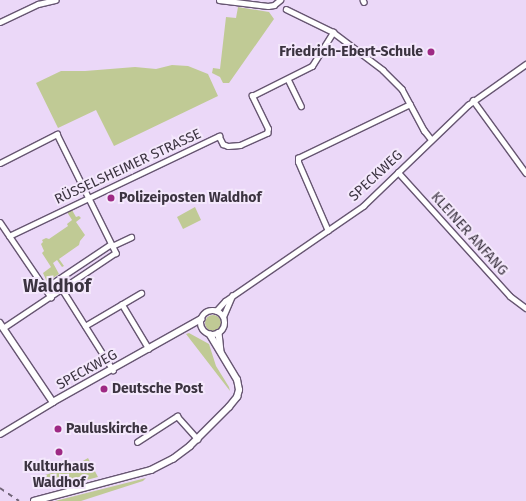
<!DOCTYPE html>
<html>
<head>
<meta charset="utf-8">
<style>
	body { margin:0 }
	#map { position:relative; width:526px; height:501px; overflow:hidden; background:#ebd8f8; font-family:"Fira Sans",sans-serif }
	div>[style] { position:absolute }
	.green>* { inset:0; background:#c0ca95 }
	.round { border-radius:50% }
	.roads { filter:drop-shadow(1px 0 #675672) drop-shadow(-1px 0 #675672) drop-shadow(0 1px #675672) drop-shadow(0 -1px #675672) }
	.minor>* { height:4.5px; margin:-2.25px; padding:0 2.25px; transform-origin:2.25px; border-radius:2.25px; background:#fff }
	.tertiary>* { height:5.5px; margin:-2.75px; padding:0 2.75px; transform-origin:2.75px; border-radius:2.75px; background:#fff }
	.tertiary>.ring { margin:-2.75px; padding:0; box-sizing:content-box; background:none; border:5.5px solid #fff; border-radius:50% }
	.rail>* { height:1.5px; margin-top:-0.75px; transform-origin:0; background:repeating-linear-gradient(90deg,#716578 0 5px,transparent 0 10px) }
	.dots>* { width:11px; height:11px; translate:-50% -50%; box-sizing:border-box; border:2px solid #f4e8fc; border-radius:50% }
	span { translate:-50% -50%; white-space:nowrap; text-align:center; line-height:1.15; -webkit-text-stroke:4px #f4e8fc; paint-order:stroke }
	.poi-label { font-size:14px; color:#3b3340; font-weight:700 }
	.right { translate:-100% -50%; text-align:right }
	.left { translate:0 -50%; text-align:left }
	.street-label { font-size:14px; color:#3b3340 }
	.district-label { font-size:18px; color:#3b3340; font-weight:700 }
</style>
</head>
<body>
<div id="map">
	<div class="green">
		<div style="clip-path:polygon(238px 7px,269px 12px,274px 19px,229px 83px,223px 83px,220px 77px,212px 73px,213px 68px,220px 69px,226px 17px,236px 18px)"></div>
		<div style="clip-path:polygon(172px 65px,188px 66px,208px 74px,218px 96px,114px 146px,96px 110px,58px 128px,36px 83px,61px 71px,85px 71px,135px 67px,156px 69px)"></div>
		<div style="clip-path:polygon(195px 207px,201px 220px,183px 229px,177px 217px)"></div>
		<div style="clip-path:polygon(72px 210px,76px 217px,79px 216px,81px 218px,76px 222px,85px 235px,80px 241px,79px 245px,59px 259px,64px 266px,62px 267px,57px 260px,53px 263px,59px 274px,47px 282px,43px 273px,51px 267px,42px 253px,44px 251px,41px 244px,43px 242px,42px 240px,46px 238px,49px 239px,68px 226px,67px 224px,72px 220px,67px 212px)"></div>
		<div class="round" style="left:205px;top:315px;width:16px;height:16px"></div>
		<div style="clip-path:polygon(189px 333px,209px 344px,216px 366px,229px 387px,230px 391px,186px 334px)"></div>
		<div style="clip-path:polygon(88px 458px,98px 477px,59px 487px,49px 483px,47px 484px,45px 475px,74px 466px)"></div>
		<div style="clip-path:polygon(146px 478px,143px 481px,81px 501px,55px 501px)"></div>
	</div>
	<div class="roads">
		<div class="minor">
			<div style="left:219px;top:0;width:49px;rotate:7deg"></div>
			<div style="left:268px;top:6px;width:6px;rotate:-9deg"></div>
			<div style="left:274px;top:5px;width:8px;rotate:-40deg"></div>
			<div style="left:363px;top:0;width:2px;rotate:63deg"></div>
			<div style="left:286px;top:9px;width:52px;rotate:26.1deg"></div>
			<div style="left:333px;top:32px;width:63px;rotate:37.2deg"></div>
			<div style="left:383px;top:70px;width:27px;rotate:45deg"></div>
			<div style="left:402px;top:89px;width:47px;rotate:61.8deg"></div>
			<div style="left:424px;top:130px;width:11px;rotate:52deg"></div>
			<div style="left:0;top:22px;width:42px;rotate:-25.3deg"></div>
			<div style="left:38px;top:4px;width:18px;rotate:-13deg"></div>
			<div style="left:288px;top:79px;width:30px;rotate:64deg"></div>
			<div style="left:473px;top:100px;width:90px;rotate:54deg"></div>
			<div style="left:0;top:163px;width:64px;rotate:-27deg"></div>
			<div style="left:57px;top:134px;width:133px;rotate:63.6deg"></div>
			<div style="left:116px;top:253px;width:135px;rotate:146.2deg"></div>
			<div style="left:398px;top:172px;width:167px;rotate:47.9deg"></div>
			<div style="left:510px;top:296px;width:20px;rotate:37deg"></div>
			<div style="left:0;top:222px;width:91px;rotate:55.8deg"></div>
			<div style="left:328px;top:231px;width:75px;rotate:-113.5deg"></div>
			<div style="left:298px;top:162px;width:4px;rotate:-90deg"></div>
			<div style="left:298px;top:158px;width:124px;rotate:-25.7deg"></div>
			<div style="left:9px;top:236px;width:233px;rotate:-25.5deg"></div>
			<div style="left:219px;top:136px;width:9px;rotate:63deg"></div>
			<div style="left:223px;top:144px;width:5px;rotate:22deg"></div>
			<div style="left:228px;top:146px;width:12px;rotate:-5deg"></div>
			<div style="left:240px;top:145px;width:30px;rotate:-24deg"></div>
			<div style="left:267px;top:133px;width:4px;rotate:-76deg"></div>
			<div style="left:268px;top:129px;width:37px;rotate:-116deg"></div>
			<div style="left:252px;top:96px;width:67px;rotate:-26.6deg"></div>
			<div style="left:312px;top:66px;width:40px;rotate:-58deg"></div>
			<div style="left:112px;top:246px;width:21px;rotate:-25deg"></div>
			<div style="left:45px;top:288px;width:79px;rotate:-33.7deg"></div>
			<div style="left:62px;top:289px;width:96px;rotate:57.8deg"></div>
			<div style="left:122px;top:304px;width:52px;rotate:59deg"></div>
			<div style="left:216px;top:311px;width:13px;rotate:-48deg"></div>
			<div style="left:225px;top:301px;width:168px;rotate:-34.5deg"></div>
			<div style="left:363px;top:206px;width:146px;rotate:-43.9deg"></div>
			<div style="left:468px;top:105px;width:71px;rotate:-35.3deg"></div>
			<div style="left:223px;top:317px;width:23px;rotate:-67deg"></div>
			<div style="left:85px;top:326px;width:65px;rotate:-30.5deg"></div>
			<div style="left:0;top:434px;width:62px;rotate:-31.1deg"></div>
			<div style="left:137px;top:442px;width:48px;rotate:-33deg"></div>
			<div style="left:177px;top:416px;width:31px;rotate:48deg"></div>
		</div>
		<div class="tertiary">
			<div class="ring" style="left:201px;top:311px;width:18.5px;height:18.5px"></div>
			<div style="left:0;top:323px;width:95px;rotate:56.1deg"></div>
			<div style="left:53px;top:402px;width:170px;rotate:-29.3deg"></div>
			<div style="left:219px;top:333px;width:18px;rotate:84deg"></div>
			<div style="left:34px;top:501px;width:121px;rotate:-14.8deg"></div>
			<div style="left:151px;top:470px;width:25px;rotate:-27deg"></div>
			<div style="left:173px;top:459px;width:21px;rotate:-37deg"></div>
			<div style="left:190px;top:446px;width:55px;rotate:-45deg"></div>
			<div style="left:229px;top:407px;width:13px;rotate:-51deg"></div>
			<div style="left:237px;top:397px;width:7px;rotate:-74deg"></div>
			<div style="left:239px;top:390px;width:10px;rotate:-101deg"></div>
			<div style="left:237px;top:380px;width:52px;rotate:-121deg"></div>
		</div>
	</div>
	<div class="rail">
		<div style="left:0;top:488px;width:23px;rotate:34deg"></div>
	</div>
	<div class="dots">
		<div style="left:431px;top:52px;background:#9e2984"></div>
		<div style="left:111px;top:198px;background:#9e2984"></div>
		<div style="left:104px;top:389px;background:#9e2984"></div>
		<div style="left:58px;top:429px;background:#9e2984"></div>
		<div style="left:59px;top:452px;background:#9e2984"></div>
	</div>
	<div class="poi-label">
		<span class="right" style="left:423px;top:52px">Friedrich-Ebert-Schule</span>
		<span class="left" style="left:119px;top:198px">Polizeiposten Waldhof</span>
		<span class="left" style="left:112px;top:389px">Deutsche Post</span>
		<span class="left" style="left:66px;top:429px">Pauluskirche</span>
		<span style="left:59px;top:475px">Kulturhaus<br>Waldhof</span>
	</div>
	<div class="street-label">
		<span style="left:128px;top:167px;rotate:-25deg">RÜSSELSHEIMER STRASSE</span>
		<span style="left:376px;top:176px;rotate:-43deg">SPECKWEG</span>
		<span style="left:469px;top:234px;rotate:48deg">KLEINER ANFANG</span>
		<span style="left:87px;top:370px;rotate:-29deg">SPECKWEG</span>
	</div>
	<div class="district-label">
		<span style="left:57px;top:286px">Waldhof</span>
	</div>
</div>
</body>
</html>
